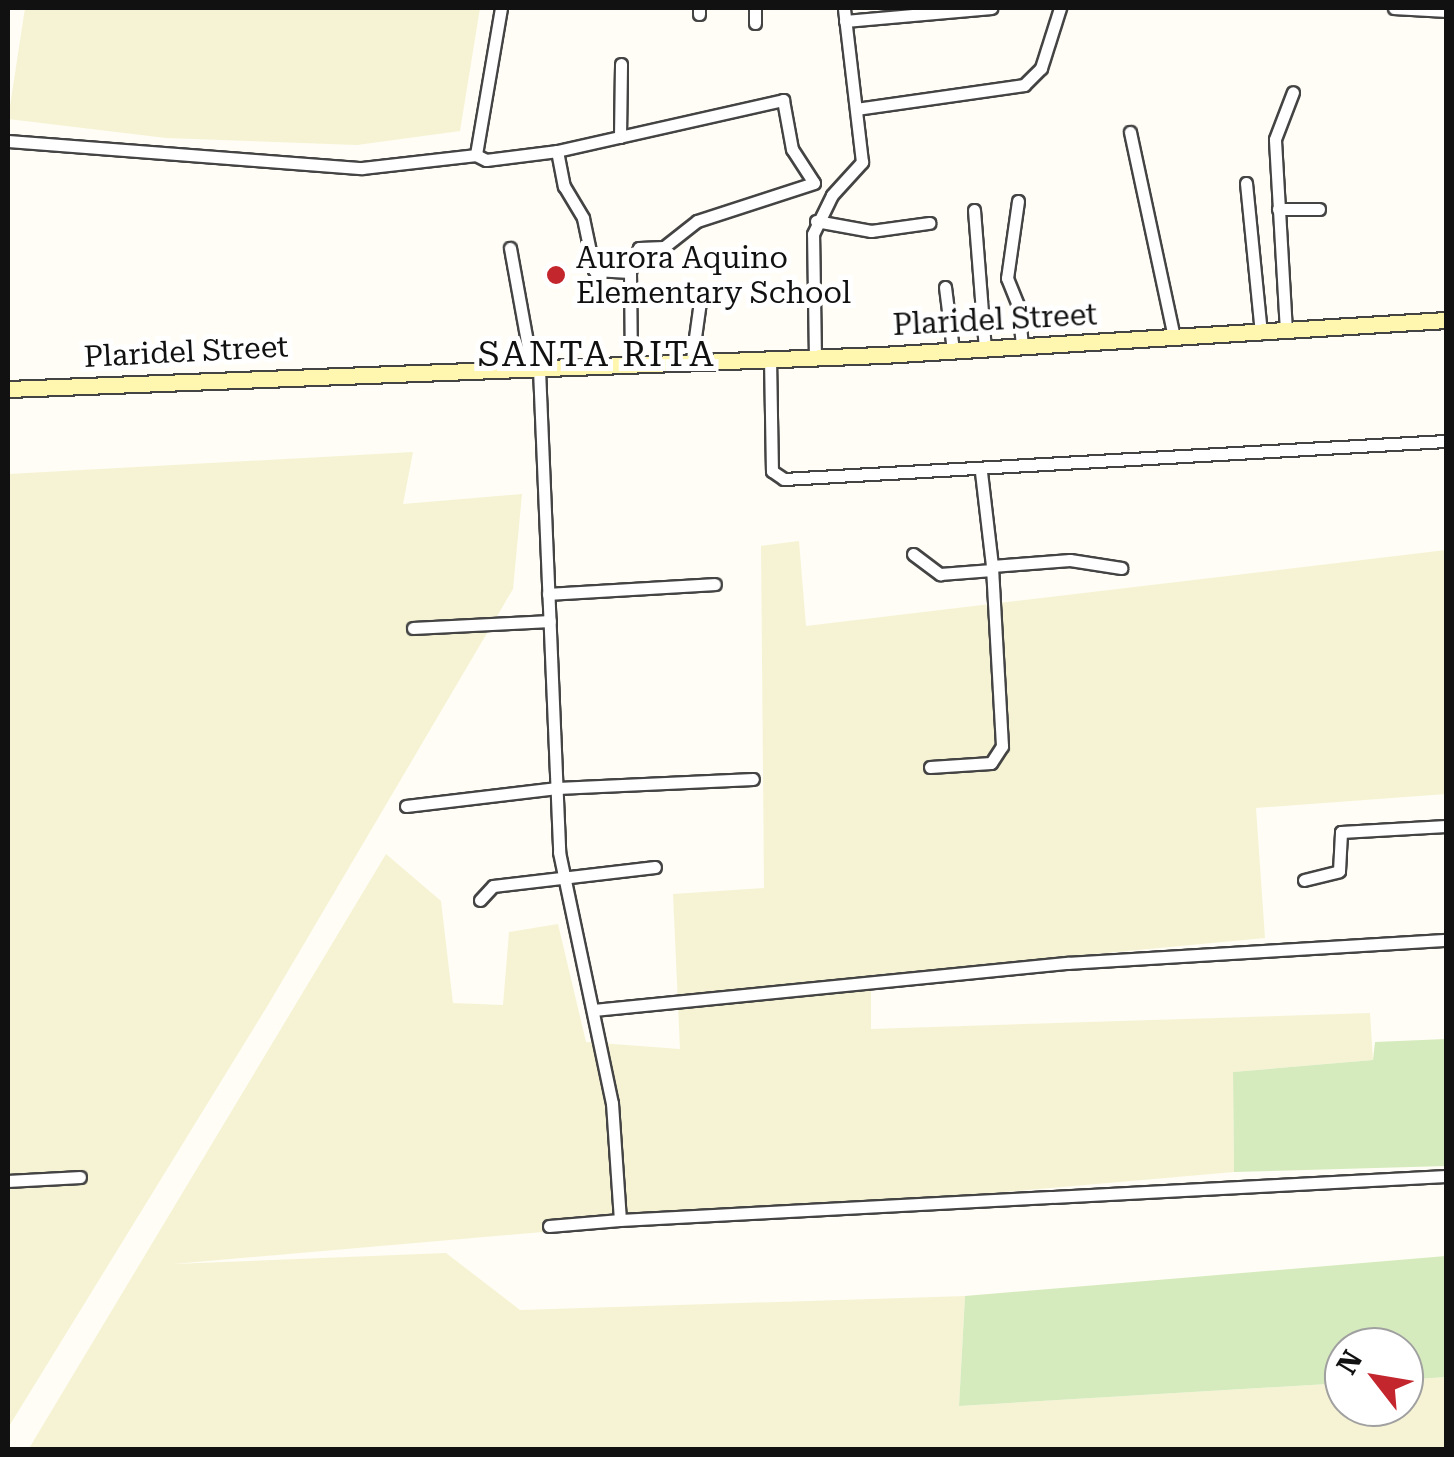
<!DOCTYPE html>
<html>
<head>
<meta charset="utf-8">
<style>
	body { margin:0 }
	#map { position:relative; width:1454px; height:1457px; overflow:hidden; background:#fffdf5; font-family:"Roboto Serif",serif }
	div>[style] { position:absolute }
	.farmland>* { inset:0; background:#f6f3d4 }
	.green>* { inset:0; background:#d5ebbd }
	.roads { filter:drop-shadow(2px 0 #444) drop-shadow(-2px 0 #444) drop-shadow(0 2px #444) drop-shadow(0 -2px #444) }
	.street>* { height:11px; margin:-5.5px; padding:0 5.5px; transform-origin:5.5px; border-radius:5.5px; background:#fff }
	.secondary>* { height:15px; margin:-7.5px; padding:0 7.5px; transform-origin:7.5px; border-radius:7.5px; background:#fff6b0 }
	.dots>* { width:28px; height:28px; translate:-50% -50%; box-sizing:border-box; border:5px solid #fff; border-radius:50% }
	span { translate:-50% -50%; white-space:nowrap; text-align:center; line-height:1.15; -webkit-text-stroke:10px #fff; paint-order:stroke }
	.poi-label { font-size:30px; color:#111 }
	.left { translate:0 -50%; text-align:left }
	.street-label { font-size:30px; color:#111 }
	.quarter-label { font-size:35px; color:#111; letter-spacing:2.5px }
	.frame { position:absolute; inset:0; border:10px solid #111; pointer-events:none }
	.north { position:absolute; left:1324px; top:1327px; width:100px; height:100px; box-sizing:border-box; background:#fff; border:2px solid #a0a0a0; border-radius:50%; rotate:301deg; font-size:28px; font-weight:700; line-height:40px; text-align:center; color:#111 }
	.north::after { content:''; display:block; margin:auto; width:35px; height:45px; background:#c4262e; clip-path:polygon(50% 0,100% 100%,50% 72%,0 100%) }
</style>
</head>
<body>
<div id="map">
	<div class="farmland">
		<div style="clip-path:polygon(25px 8px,480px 8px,460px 131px,357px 145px,166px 138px,8px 119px)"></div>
		<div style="clip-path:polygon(413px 452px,403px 504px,522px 494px,513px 589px,268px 1005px,8px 1428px,8px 474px)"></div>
		<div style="clip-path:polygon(799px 541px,806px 626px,1446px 550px,1446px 794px,1256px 808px,1265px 938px,871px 975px,871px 1029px,1370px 1013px,1373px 1060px,1233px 1072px,1234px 1172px,173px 1264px,446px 1253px,520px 1310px,965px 1296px,959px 1406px,1344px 1383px,1344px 1407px,1404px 1407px,1404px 1380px,1446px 1377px,1446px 1449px,28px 1450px,386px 854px,441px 901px,453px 1003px,503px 1005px,509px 932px,558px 924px,586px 1042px,680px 1049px,673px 894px,764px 888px,761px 546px)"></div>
	</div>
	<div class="green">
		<div style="clip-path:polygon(1446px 1039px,1446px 1166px,1234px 1172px,1233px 1072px,1373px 1060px,1375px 1042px)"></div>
		<div style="clip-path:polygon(1446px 1256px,1446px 1377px,1404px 1380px,1404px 1347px,1344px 1347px,1344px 1383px,959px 1406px,965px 1296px)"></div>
	</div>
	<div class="roads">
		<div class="street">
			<div style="left:501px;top:8px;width:149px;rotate:99.7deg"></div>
			<div style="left:476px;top:155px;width:11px;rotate:27deg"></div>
			<div style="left:486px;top:160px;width:72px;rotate:-7.2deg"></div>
			<div style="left:557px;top:151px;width:232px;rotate:-12.7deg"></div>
			<div style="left:783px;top:100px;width:50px;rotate:79.6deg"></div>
			<div style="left:792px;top:149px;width:40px;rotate:57.1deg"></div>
			<div style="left:814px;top:183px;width:123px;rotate:162deg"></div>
			<div style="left:697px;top:221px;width:42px;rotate:141.8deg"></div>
			<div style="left:664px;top:247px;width:25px;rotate:178deg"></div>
			<div style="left:639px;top:248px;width:26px;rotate:111deg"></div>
			<div style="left:699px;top:8px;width:6px;rotate:90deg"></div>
			<div style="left:1394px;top:8px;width:52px;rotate:3.3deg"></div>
			<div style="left:845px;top:21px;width:147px;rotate:-5.1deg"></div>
			<div style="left:755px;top:23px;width:15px;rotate:-90deg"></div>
			<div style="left:856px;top:109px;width:170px;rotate:-8.1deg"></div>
			<div style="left:1024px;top:85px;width:24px;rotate:-45deg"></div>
			<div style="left:1041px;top:68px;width:63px;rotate:-72.4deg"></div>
			<div style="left:1130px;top:132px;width:211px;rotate:77.9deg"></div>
			<div style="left:620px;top:137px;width:73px;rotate:-89.2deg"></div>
			<div style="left:8px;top:141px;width:355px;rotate:4.4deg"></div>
			<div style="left:362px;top:168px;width:115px;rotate:-6.5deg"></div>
			<div style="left:557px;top:151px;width:36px;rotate:79deg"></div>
			<div style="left:564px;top:186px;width:37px;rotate:59deg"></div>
			<div style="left:583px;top:218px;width:53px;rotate:78.1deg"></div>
			<div style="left:594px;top:270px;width:36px;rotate:3deg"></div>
			<div style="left:630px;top:272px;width:92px;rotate:89.4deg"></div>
			<div style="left:1246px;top:183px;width:151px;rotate:84.3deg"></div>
			<div style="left:1018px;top:201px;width:78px;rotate:98.1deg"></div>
			<div style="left:1007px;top:278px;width:29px;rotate:68deg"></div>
			<div style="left:1018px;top:305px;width:41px;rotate:84.4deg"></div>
			<div style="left:1278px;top:209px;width:41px"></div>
			<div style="left:974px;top:210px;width:139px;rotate:85.5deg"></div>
			<div style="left:816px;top:221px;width:56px;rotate:10.3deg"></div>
			<div style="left:871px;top:231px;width:59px;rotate:-7.9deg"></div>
			<div style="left:510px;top:248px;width:123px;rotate:79.7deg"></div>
			<div style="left:945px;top:287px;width:64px;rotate:82.8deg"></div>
			<div style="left:1286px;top:331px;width:192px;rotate:-93.3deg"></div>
			<div style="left:1275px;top:139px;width:50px;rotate:-69deg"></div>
			<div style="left:770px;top:358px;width:113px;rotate:89deg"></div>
			<div style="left:772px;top:471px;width:14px;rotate:34deg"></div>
			<div style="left:784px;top:479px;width:663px;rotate:-3.29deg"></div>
			<div style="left:815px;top:358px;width:124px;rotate:-90.9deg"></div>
			<div style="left:813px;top:234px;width:43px;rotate:-64deg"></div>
			<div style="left:832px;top:195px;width:45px;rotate:-47.7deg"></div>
			<div style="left:862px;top:162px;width:155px;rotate:-96.7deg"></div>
			<div style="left:692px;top:359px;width:66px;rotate:-82.1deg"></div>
			<div style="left:701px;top:294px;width:23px;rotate:-7deg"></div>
			<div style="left:539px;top:369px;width:483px;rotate:87.6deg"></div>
			<div style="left:559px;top:852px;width:257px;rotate:78.1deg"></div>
			<div style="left:612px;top:1103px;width:117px;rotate:86.1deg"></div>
			<div style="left:620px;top:1220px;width:827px;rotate:-3.05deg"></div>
			<div style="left:981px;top:472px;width:95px;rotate:83.3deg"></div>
			<div style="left:992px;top:566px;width:78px;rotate:-4.4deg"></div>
			<div style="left:1070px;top:560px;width:52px;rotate:8.9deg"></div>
			<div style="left:913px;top:554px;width:34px;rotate:37deg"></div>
			<div style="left:940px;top:574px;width:52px;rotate:-4.4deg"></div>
			<div style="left:548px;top:594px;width:167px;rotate:-3.4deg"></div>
			<div style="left:413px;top:628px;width:137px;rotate:-2.9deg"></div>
			<div style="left:930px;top:767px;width:61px;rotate:-3.8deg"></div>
			<div style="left:991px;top:763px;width:20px;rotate:-57deg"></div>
			<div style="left:1002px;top:746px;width:180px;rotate:-93.2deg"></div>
			<div style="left:406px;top:806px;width:152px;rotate:-6.8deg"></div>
			<div style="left:557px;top:788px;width:196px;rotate:-2.6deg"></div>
			<div style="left:1304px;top:880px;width:36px;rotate:-14deg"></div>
			<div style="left:1339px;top:871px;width:39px;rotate:-87deg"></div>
			<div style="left:1341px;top:832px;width:105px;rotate:-3.3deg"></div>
			<div style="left:480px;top:900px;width:19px;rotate:-47deg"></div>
			<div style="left:493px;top:886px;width:163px;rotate:-6.7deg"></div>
			<div style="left:594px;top:1010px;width:476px;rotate:-5.7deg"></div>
			<div style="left:1068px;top:963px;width:379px;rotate:-3.5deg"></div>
			<div style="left:8px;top:1181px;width:72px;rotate:-3.2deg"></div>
			<div style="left:549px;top:1226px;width:71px;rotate:-4.8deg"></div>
		</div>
		<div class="secondary">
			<div style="left:8px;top:389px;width:875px;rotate:-2.23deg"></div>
			<div style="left:882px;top:355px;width:565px;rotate:-3.55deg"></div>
		</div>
	</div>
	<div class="dots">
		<div style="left:556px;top:275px;background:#c4262e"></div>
	</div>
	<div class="poi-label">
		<span class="left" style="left:576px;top:275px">Aurora Aquino<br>Elementary School</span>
	</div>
	<div class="street-label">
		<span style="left:995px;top:320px;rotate:-3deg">Plaridel Street</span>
		<span style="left:186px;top:352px;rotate:-3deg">Plaridel Street</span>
	</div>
	<div class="quarter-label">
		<span style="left:597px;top:355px">SANTA RITA</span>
	</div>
	<div class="frame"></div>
	<div class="north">N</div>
</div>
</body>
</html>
